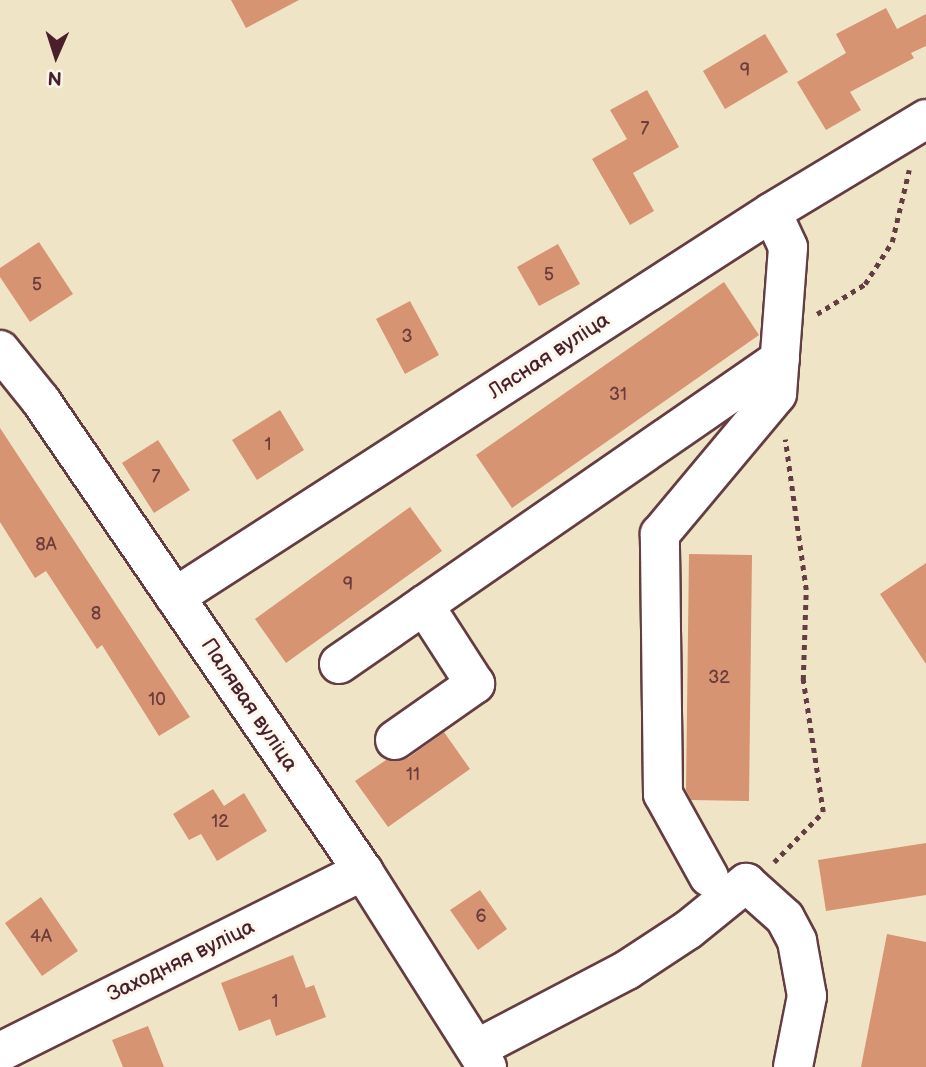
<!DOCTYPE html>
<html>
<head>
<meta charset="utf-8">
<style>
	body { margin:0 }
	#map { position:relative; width:926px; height:1067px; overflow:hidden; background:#f0e4c7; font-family:"Balsamiq Sans",sans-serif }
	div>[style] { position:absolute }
	.building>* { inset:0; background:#d69472 }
	.path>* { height:4.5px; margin-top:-2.25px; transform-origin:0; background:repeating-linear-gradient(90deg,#633d42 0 5px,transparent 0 10px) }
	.roads { filter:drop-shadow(2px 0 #633d42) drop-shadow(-2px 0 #633d42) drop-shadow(0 2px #633d42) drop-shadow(0 -2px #633d42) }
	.minor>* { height:38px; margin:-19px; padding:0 19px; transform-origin:19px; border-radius:19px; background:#fff }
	span { translate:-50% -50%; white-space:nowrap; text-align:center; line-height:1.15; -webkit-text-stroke:6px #fbf7ec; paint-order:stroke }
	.number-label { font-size:18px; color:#6d3c3d }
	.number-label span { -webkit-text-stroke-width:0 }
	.street-label { font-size:21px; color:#4a1f2b }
	.north { position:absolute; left:21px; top:21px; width:70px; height:70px; -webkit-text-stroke:5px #fbf7ec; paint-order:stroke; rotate:183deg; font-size:19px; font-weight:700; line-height:28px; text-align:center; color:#4a1f2b }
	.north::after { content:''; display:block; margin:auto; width:24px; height:32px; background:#4a1f2b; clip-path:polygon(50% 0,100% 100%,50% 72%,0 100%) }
</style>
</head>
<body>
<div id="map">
	<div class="building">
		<div style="clip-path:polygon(231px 0,299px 0,246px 28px)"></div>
		<div style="clip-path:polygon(886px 8px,897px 29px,926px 14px,926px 46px,911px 53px,914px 58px,850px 92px,861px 110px,826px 130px,797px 82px,846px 53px,836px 34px)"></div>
		<div style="clip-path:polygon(765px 34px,788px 72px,725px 109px,703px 71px)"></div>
		<div style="clip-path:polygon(647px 90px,679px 147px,633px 173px,654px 211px,630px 225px,592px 159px,627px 139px,610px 110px)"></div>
		<div style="clip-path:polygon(39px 242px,73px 294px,30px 322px,0 277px,0 268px)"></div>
		<div style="clip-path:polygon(558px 244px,580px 284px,539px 306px,517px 267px)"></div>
		<div style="clip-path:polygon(724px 282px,759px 335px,512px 508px,476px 455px)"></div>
		<div style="clip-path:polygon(410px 301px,439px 355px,405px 374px,376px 319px)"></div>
		<div style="clip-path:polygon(280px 410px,304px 450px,257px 480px,232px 440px)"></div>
		<div style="clip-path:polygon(0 428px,190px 717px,159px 736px,102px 645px,97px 649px,46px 571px,35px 578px,0 522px)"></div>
		<div style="clip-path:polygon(158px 440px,190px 490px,154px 513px,122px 463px)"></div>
		<div style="clip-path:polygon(410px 507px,442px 551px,286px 663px,255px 619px)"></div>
		<div style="clip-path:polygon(689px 554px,752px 555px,749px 801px,691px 800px,686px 790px)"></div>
		<div style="clip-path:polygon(926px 563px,926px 664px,880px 594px)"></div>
		<div style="clip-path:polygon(444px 732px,470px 769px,388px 827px,355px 781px,386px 760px,408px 758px)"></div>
		<div style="clip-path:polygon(213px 789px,224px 806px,244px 793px,267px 831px,217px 861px,201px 834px,189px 840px,173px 814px)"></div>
		<div style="clip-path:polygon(926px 843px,926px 895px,826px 911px,818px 860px)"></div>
		<div style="clip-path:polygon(480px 890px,507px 929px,478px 950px,450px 910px)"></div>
		<div style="clip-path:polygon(41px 897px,78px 951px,42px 976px,5px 923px)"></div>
		<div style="clip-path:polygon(887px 934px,926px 942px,926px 1067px,861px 1067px)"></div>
		<div style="clip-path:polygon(293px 955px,306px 988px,314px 985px,326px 1017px,276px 1036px,270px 1019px,239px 1031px,221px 983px)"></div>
		<div style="clip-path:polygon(148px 1026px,164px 1067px,123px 1067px,112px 1040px)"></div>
	</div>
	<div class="path">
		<div style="left:817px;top:314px;width:57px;rotate:-32deg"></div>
		<div style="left:865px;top:284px;width:50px;rotate:-57.3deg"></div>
		<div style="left:892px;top:242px;width:74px;rotate:-76.7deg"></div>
		<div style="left:774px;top:862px;width:70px;rotate:-45.6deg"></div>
		<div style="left:823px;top:812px;width:134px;rotate:-98.6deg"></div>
		<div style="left:803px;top:680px;width:90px;rotate:-88.1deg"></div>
		<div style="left:806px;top:590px;width:152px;rotate:-97.9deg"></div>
	</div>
	<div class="roads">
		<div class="minor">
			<div style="left:0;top:350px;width:65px;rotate:51.2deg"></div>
			<div style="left:41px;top:401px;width:570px;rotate:55.58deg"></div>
			<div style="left:363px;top:871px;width:232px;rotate:57.7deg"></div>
			<div style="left:175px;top:597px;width:710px;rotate:-32.82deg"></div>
			<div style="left:772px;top:212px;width:180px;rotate:-31.1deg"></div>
			<div style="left:339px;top:664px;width:536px;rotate:-34.67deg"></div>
			<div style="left:395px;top:740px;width:98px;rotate:-35deg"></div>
			<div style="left:475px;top:684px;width:94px;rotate:-122.8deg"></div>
			<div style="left:709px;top:877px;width:95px;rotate:-119deg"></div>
			<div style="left:663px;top:794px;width:260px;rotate:-90.7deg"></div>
			<div style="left:660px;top:534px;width:182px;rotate:-50.1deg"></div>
			<div style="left:777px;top:394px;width:147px;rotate:-85.7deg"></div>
			<div style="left:788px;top:247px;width:38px;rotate:-115deg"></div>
			<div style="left:478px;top:1048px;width:168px;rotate:-27.6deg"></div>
			<div style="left:627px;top:970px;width:73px;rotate:-33.3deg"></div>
			<div style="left:688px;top:930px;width:75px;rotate:-39deg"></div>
			<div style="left:746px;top:883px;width:52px;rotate:41.9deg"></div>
			<div style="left:785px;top:918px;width:26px;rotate:62deg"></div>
			<div style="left:797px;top:941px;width:56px;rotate:79.7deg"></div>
			<div style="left:807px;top:996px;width:72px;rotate:101.2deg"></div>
			<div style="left:0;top:1052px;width:406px;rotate:-26.5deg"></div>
		</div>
	</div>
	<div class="number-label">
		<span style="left:745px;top:71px">9</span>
		<span style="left:645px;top:129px">7</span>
		<span style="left:549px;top:275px">5</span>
		<span style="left:37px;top:285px">5</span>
		<span style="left:407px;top:337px">3</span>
		<span style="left:618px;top:395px">31</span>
		<span style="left:268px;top:445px">1</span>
		<span style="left:156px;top:477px">7</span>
		<span style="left:46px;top:545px">8А</span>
		<span style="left:348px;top:585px">9</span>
		<span style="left:96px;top:614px">8</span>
		<span style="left:719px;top:678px">32</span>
		<span style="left:157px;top:700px">10</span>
		<span style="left:413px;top:775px">11</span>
		<span style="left:220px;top:822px">12</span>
		<span style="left:481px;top:917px">6</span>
		<span style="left:41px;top:937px">4А</span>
		<span style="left:275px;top:1002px">1</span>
	</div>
	<div class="street-label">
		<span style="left:549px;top:356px;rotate:-33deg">Лясная вуліца</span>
		<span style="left:249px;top:705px;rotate:56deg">Палявая вуліца</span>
		<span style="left:181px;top:961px;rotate:-26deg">Заходняя вуліца</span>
	</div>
	<div class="north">N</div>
</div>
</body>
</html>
